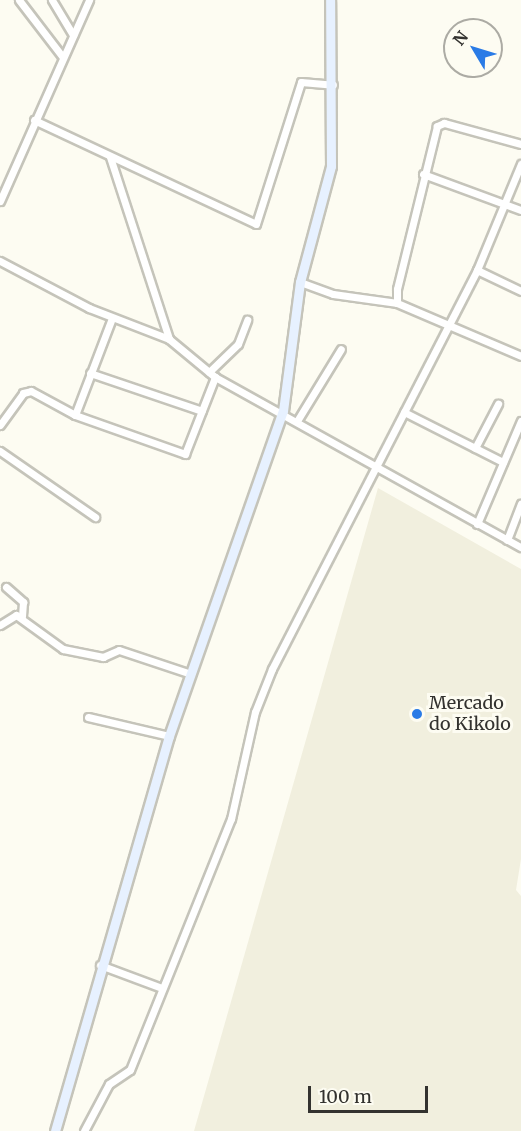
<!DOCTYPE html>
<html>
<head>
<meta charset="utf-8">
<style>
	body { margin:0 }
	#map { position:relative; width:521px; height:1131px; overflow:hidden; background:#fdfcf2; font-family:Merriweather,serif }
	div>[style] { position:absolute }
	.built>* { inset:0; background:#f1efde }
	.roads { filter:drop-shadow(2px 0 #c5c4ba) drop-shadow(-2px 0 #c5c4ba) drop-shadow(0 2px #c5c4ba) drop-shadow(0 -2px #c5c4ba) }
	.street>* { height:7px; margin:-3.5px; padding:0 3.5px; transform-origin:3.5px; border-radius:3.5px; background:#fff }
	.secondary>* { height:9px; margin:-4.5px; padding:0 4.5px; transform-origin:4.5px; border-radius:4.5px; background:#e7f1ff }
	.dots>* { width:16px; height:16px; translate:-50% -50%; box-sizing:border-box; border:3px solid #fdfcf2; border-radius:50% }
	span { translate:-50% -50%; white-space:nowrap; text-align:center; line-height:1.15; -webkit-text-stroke:6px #fdfcf2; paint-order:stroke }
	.poi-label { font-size:18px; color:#33322f }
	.left { translate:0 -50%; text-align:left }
	.north { position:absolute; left:443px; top:18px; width:60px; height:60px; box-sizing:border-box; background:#fdfcf2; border:2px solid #acaba4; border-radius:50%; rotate:308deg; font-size:16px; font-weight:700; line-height:24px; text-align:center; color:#33322f }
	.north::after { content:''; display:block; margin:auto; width:21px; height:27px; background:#2a7be6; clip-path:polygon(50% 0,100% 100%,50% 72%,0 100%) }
	.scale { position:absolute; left:308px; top:1086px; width:120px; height:27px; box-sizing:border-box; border:3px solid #33322f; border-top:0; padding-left:8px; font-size:18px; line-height:21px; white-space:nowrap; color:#33322f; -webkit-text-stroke:4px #fdfcf2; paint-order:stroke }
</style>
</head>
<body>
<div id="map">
	<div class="built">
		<div style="clip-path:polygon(378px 488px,521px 569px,521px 859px,516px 890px,521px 896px,521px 1131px,194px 1131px)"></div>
	</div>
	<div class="roads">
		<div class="street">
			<div style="left:19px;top:0;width:71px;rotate:52.5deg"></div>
			<div style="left:52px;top:0;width:41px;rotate:59deg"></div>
			<div style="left:34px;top:120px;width:245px;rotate:25.1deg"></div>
			<div style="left:256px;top:224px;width:149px;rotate:-72.4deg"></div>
			<div style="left:301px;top:82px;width:32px;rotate:5deg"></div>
			<div style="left:521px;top:144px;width:80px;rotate:-164.7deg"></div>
			<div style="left:444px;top:123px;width:8px;rotate:157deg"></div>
			<div style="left:437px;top:126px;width:168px;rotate:103.8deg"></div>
			<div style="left:397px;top:289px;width:14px;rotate:90deg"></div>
			<div style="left:397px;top:303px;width:135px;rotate:23.1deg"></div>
			<div style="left:110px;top:157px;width:191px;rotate:72deg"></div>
			<div style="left:423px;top:174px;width:104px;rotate:20.2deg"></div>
			<div style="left:0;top:201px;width:220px;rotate:-66.1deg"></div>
			<div style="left:0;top:261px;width:101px;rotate:27.8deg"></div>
			<div style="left:89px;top:308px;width:86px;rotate:21.2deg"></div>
			<div style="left:169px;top:339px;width:60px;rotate:39.6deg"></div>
			<div style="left:215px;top:377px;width:350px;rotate:29.1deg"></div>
			<div style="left:477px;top:270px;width:49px;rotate:25.5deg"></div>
			<div style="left:300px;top:282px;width:35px;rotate:20deg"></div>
			<div style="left:333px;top:294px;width:65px;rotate:8deg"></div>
			<div style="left:209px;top:372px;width:40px;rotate:-44deg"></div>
			<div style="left:238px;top:344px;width:26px;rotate:-69deg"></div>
			<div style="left:90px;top:373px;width:118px;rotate:18.7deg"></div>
			<div style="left:404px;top:412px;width:111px;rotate:26.8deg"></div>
			<div style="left:75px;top:415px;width:104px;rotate:-69.1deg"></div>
			<div style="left:297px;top:421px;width:84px;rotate:-58.6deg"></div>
			<div style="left:0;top:425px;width:39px;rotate:-54deg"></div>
			<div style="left:23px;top:393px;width:8px;rotate:-14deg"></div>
			<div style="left:31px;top:391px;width:50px;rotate:28.6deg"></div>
			<div style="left:75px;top:415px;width:117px;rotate:19.5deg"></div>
			<div style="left:185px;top:454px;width:83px;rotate:-68.7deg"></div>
			<div style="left:475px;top:448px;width:50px;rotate:-62.4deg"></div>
			<div style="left:0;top:451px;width:116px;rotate:34.8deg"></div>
			<div style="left:477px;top:524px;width:112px;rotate:-66.9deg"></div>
			<div style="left:507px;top:540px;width:39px;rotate:-69deg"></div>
			<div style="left:6px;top:587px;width:23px;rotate:41deg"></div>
			<div style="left:23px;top:602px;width:14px;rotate:94deg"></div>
			<div style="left:0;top:625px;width:19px;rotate:-32deg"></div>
			<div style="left:16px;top:615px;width:58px;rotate:35.9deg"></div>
			<div style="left:63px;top:649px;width:41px;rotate:11.3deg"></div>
			<div style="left:103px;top:657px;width:17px;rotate:-24deg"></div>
			<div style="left:119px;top:650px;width:76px;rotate:18.4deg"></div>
			<div style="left:88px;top:717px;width:83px;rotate:13.2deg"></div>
			<div style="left:100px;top:965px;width:66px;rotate:20.4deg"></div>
			<div style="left:84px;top:1131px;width:53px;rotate:-62deg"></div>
			<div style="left:109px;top:1084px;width:25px;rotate:-34deg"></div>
			<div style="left:130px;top:1070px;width:271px;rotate:-68.1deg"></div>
			<div style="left:231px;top:819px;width:110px;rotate:-77.4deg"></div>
			<div style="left:255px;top:712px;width:46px;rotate:-68.4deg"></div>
			<div style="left:272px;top:669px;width:449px;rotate:-62.8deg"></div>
			<div style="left:477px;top:270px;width:115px;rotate:-67.5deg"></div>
		</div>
		<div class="secondary">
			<div style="left:55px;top:1131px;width:411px;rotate:-73.9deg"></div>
			<div style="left:169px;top:736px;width:344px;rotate:-70.7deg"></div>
			<div style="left:283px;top:411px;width:130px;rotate:-82.5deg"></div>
			<div style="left:300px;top:282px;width:120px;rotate:-75deg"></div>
			<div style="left:331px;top:166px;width:166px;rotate:-90.3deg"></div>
		</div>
	</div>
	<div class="dots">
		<div style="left:417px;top:714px;background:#2a7be6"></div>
	</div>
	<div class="poi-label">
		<span class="left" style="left:429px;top:714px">Mercado<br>do Kikolo</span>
	</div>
	<div class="north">N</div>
	<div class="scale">100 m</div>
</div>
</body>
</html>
